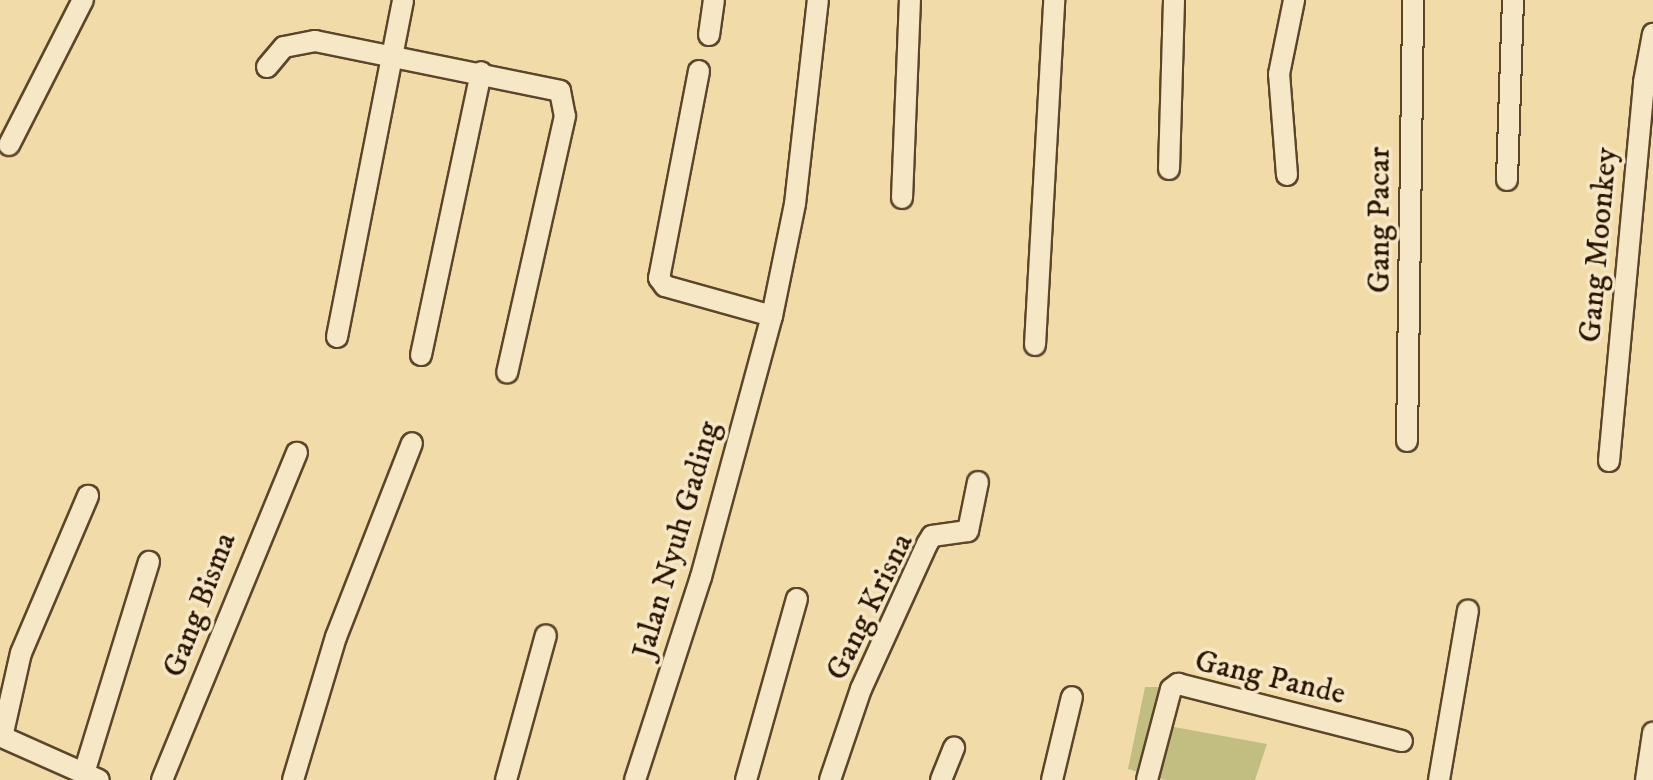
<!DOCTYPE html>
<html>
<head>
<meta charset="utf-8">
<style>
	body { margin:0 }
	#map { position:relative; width:1653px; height:780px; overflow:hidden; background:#f1dca9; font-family:"IM FELL DW Pica",serif }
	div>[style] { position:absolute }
	.green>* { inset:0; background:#c2be82 }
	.roads { filter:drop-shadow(2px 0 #5c462a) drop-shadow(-2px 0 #5c462a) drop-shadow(0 2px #5c462a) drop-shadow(0 -2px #5c462a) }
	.minor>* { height:20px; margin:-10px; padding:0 10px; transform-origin:10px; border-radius:10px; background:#f6e8c7 }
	span { translate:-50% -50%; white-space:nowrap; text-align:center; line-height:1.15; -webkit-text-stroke:7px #f6e8c7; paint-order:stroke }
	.street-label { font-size:32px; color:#2a1400 }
</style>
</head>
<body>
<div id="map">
	<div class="green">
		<div style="clip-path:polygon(1145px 687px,1169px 687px,1163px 725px,1267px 744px,1255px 780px,1165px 780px,1128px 769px)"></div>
	</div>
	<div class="roads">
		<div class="minor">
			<div style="left:709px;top:35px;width:35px;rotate:-82deg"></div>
			<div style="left:267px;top:67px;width:26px;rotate:-50deg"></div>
			<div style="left:284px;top:47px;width:32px;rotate:-11deg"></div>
			<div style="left:315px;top:41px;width:250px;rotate:11.5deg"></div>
			<div style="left:560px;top:91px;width:25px;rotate:79deg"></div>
			<div style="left:565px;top:116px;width:263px;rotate:102.7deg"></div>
			<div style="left:699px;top:71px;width:211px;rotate:100.9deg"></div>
			<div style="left:659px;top:278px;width:10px;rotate:53deg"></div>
			<div style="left:665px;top:286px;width:111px;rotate:15.7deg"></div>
			<div style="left:9px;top:145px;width:163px;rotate:-63deg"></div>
			<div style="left:1169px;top:169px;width:169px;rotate:-88.3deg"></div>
			<div style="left:1287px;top:175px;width:101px;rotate:-94.5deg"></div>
			<div style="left:1279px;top:74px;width:76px;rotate:-78.5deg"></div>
			<div style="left:1507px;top:180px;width:180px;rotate:-88.1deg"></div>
			<div style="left:902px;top:198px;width:198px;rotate:-87.7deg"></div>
			<div style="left:337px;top:337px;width:343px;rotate:-78.9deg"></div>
			<div style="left:1035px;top:345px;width:346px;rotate:-86.8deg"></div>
			<div style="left:421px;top:355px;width:289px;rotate:-78deg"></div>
			<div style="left:1407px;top:441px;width:441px;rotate:-89.2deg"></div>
			<div style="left:1609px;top:461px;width:381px;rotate:-84.7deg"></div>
			<div style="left:1644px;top:82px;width:49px;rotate:-79.4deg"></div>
			<div style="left:0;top:736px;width:108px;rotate:24deg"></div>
			<div style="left:2px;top:737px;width:86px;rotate:-77.3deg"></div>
			<div style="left:21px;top:653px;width:171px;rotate:-66.9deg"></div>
			<div style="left:84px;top:773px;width:221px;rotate:-72.9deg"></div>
			<div style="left:162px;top:780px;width:354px;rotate:-67.6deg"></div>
			<div style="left:293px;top:780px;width:149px;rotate:-73.3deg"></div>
			<div style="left:336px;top:637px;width:208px;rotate:-68.6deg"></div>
			<div style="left:506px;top:780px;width:150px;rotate:-74.6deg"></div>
			<div style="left:635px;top:780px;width:213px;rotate:-72deg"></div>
			<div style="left:701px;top:577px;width:270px;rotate:-74.8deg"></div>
			<div style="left:772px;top:316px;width:114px;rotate:-78.4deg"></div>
			<div style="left:795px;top:204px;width:205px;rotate:-83.6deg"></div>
			<div style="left:746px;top:780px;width:188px;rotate:-74.3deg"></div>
			<div style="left:830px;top:780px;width:96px;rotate:-71.2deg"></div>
			<div style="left:861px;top:689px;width:159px;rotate:-65.5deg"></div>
			<div style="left:927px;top:544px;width:9px;rotate:-58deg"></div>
			<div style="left:932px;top:536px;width:36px;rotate:-8deg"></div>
			<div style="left:968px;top:531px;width:50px;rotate:-78.5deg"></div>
			<div style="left:941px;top:780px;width:35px;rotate:-68deg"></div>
			<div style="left:1052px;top:780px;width:85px;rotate:-76.5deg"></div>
			<div style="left:1147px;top:780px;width:94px;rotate:-75.2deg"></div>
			<div style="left:1171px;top:689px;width:9px;rotate:-36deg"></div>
			<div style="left:1178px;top:684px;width:231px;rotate:14.3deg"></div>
			<div style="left:1439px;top:780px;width:172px;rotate:-80.3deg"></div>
			<div style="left:1646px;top:780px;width:48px;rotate:-81.5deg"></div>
		</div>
	</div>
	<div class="street-label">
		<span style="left:1380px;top:220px;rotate:-90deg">Gang Pacar</span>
		<span style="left:1599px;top:245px;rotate:-85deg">Gang Moonkey</span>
		<span style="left:677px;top:540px;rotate:-74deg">Jalan Nyuh Gading</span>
		<span style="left:200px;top:605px;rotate:-69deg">Gang Bisma</span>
		<span style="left:870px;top:607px;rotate:-64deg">Gang Krisna</span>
		<span style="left:1270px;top:678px;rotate:13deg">Gang Pande</span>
	</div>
</div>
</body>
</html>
